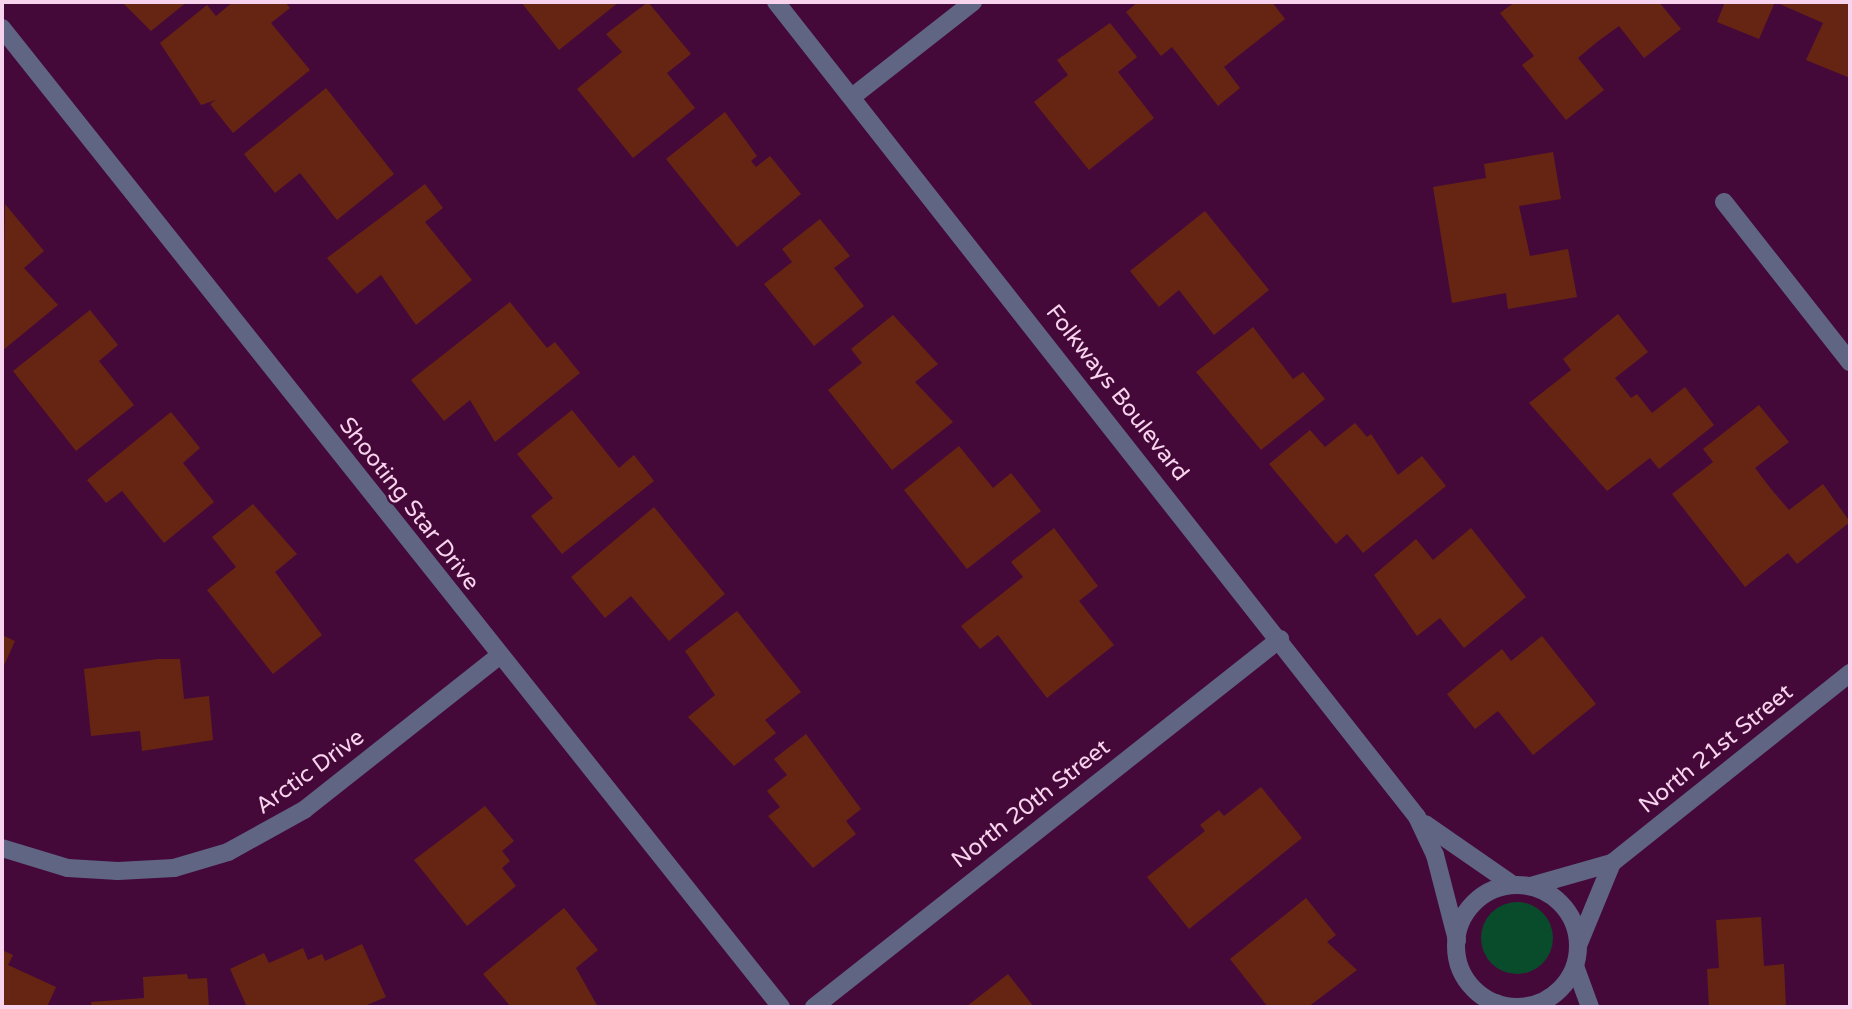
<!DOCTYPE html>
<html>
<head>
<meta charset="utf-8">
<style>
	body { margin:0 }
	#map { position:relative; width:1852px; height:1009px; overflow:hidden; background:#440939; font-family:"Varela Round",sans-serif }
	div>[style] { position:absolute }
	.green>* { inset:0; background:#094c2c }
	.round { border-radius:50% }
	.building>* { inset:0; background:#662513 }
	.minor>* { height:18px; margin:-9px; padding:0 9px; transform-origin:9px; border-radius:9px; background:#606583 }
	.minor>.ring { margin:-9px; padding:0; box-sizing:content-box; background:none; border:18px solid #606583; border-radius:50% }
	.tertiary>* { height:18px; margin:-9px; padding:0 9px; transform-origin:9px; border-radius:9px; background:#606583 }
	span { translate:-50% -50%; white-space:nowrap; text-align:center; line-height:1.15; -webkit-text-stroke:5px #440939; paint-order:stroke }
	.street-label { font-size:23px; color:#f8d3ed }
	.frame { position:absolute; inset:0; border:4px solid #f8d3ed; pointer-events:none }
</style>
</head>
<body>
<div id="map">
	<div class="green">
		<div class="round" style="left:1481px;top:902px;width:72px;height:72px"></div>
	</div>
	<div class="building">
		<div style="clip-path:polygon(122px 2px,187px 2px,151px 31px)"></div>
		<div style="clip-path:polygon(233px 2px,285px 2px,290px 8px,271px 23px,310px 70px,233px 133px,210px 104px,216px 100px,201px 105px,160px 43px,207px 5px,216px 16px)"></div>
		<div style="clip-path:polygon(521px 2px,619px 2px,559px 50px)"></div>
		<div style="clip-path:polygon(648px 2px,691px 54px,667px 73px,695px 108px,633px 158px,577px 89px,622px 52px,606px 34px)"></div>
		<div style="clip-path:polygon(1138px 2px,1272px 2px,1285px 19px,1224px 67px,1240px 88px,1218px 106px,1172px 47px,1161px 56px,1126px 12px)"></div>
		<div style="clip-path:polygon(1515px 2px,1659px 2px,1681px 29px,1644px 58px,1619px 26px,1597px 42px,1578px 58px,1604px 90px,1566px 120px,1522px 65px,1534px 56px,1500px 13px)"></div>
		<div style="clip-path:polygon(1725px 2px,1775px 2px,1759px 39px,1717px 22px)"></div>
		<div style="clip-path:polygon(1775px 2px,1850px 2px,1850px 78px,1806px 60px,1823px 23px)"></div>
		<div style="clip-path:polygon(1110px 23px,1137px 57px,1118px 72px,1154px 118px,1089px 170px,1034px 102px,1068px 75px,1057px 60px)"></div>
		<div style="clip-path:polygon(326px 88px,394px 174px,337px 220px,300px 173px,275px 193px,244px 154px)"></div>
		<div style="clip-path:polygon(725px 112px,757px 156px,751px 161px,756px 167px,770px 156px,801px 194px,737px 247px,666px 159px)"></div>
		<div style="clip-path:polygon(1553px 152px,1561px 199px,1519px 206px,1530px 256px,1568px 249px,1577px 297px,1508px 309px,1506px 293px,1452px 303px,1433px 187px,1486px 178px,1484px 164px)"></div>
		<div style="clip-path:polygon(425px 184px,443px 208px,425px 222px,472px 280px,416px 325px,381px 275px,357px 294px,327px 258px)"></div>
		<div style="clip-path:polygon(5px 204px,44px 251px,24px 268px,58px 305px,2px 351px)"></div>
		<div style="clip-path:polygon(1205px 211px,1269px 290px,1214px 335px,1179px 290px,1159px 307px,1130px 271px)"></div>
		<div style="clip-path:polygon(820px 219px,850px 256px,834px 268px,864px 306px,814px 346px,764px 284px,792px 262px,782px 249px)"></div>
		<div style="clip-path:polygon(510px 302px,547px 348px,555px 342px,580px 373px,495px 442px,470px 400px,444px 421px,411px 380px)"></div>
		<div style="clip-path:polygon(90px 310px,118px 345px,99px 361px,134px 405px,76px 451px,13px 371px)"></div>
		<div style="clip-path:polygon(1618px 314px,1648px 352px,1615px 378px,1631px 398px,1637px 394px,1652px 413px,1685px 387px,1714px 425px,1659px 469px,1650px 458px,1607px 491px,1529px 403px,1571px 370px,1563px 359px)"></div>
		<div style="clip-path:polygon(893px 315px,938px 364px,915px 382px,953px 422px,892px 470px,828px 390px,862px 363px,851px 349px)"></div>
		<div style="clip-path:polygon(1253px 327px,1293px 379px,1303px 372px,1325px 399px,1261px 450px,1196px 372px)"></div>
		<div style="clip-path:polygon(1759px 405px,1789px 442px,1755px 468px,1771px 489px,1789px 510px,1823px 484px,1850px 522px,1797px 564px,1788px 553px,1745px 587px,1672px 494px,1713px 462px,1703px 449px)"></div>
		<div style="clip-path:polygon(572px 410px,619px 468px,634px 455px,654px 481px,562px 554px,531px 516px,553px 498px,517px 454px)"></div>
		<div style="clip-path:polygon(171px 412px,200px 448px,183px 463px,214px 502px,164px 543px,122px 491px,106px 503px,87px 480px)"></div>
		<div style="clip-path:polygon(1355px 423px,1367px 437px,1371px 434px,1398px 475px,1422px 456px,1446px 486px,1363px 553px,1347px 534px,1336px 544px,1269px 464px,1310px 430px,1325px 447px)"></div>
		<div style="clip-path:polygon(959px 446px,993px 488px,1011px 473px,1041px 511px,967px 569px,904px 490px)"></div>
		<div style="clip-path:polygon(253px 504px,297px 554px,275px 572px,322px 635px,273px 674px,207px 590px,236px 567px,212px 537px)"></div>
		<div style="clip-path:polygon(654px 507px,725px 594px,669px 641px,631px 596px,605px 618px,571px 577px)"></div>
		<div style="clip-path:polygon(1054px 528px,1098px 586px,1079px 601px,1114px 645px,1047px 698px,998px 635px,980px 649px,961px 626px,1023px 577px,1011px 562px)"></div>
		<div style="clip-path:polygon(1471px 528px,1526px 597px,1464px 648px,1440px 618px,1417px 636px,1374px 575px,1416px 539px,1433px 560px)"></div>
		<div style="clip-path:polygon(737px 611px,801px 692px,765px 720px,776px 733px,734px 766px,688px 717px,715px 695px,685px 651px)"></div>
		<div style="clip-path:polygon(2px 635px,15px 641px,2px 670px)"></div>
		<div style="clip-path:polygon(1542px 636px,1596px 704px,1533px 755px,1498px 711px,1475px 729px,1447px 694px,1502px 649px,1511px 661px)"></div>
		<div style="clip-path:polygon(158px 659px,180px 659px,184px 699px,209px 696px,213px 740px,142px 751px,140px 731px,91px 736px,84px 669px)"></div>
		<div style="clip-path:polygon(806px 734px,861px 809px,846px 821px,856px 834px,813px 868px,768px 816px,780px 807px,767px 791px,787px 775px,774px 759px)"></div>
		<div style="clip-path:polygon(1261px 787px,1302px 838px,1189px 929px,1147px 877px,1205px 831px,1200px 825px,1219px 810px,1224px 816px)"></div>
		<div style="clip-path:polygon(485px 806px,514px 841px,502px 851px,510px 861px,502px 868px,516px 886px,467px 926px,414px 860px)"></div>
		<div style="clip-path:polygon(1306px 898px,1336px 935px,1327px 942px,1357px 970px,1308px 1007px,1268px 1007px,1230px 959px)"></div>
		<div style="clip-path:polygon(564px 908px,598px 950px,576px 968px,598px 1007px,511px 1007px,483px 974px)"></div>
		<div style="clip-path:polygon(1761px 917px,1764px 966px,1784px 964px,1786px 1007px,1709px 1007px,1707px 969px,1719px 968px,1716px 920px)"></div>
		<div style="clip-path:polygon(362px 944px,386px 997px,362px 1007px,247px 1007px,230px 969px,264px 953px,269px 963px,303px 948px,308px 960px,322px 954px,325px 961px)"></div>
		<div style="clip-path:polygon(2px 950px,13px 955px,8px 965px,56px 987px,47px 1007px,2px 1007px)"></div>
		<div style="clip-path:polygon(187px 974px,188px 979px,207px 978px,209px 1007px,92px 1007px,91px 1002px,144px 998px,143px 977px)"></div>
		<div style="clip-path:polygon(1008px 974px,1034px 1007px,966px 1007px)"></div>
	</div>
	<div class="minor">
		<div style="left:776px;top:2px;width:1037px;rotate:51.81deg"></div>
		<div style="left:1417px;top:817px;width:42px;rotate:64.7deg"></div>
		<div style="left:1435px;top:855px;width:88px;rotate:75.5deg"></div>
		<div style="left:2px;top:28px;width:1251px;rotate:51.49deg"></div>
		<div style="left:852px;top:97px;width:154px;rotate:-38.1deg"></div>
		<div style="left:1724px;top:202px;width:204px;rotate:51.8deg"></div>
		<div style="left:1425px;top:824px;width:107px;rotate:34.7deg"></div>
		<div style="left:2px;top:848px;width:69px;rotate:16.9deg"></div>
		<div style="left:68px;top:868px;width:50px;rotate:3.4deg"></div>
		<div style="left:118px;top:871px;width:56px;rotate:-3.1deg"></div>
		<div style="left:174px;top:868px;width:56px;rotate:-16.5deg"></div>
		<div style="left:228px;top:852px;width:87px;rotate:-28.9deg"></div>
		<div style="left:304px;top:810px;width:247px;rotate:-38.3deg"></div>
		<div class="ring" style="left:1456px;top:885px;width:104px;height:104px"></div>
		<div style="left:1531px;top:886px;width:84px;rotate:-15.9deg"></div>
		<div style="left:1612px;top:863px;width:305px;rotate:-38.6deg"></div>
		<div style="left:1579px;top:943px;width:87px;rotate:-67.6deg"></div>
		<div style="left:814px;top:1007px;width:594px;rotate:-38.3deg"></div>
	</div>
	<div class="tertiary">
		<div style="left:1575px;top:966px;width:44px;rotate:69.9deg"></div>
		<div style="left:1496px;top:1003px;width:7px;rotate:34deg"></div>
	</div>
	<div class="street-label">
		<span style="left:1117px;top:393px;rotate:52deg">Folkways Boulevard</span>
		<span style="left:409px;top:504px;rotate:52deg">Shooting Star Drive</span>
		<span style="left:1716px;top:749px;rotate:-39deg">North 21st Street</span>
		<span style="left:310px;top:772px;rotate:-36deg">Arctic Drive</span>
		<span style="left:1031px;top:804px;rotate:-38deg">North 20th Street</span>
	</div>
	<div class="frame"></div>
</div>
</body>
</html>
